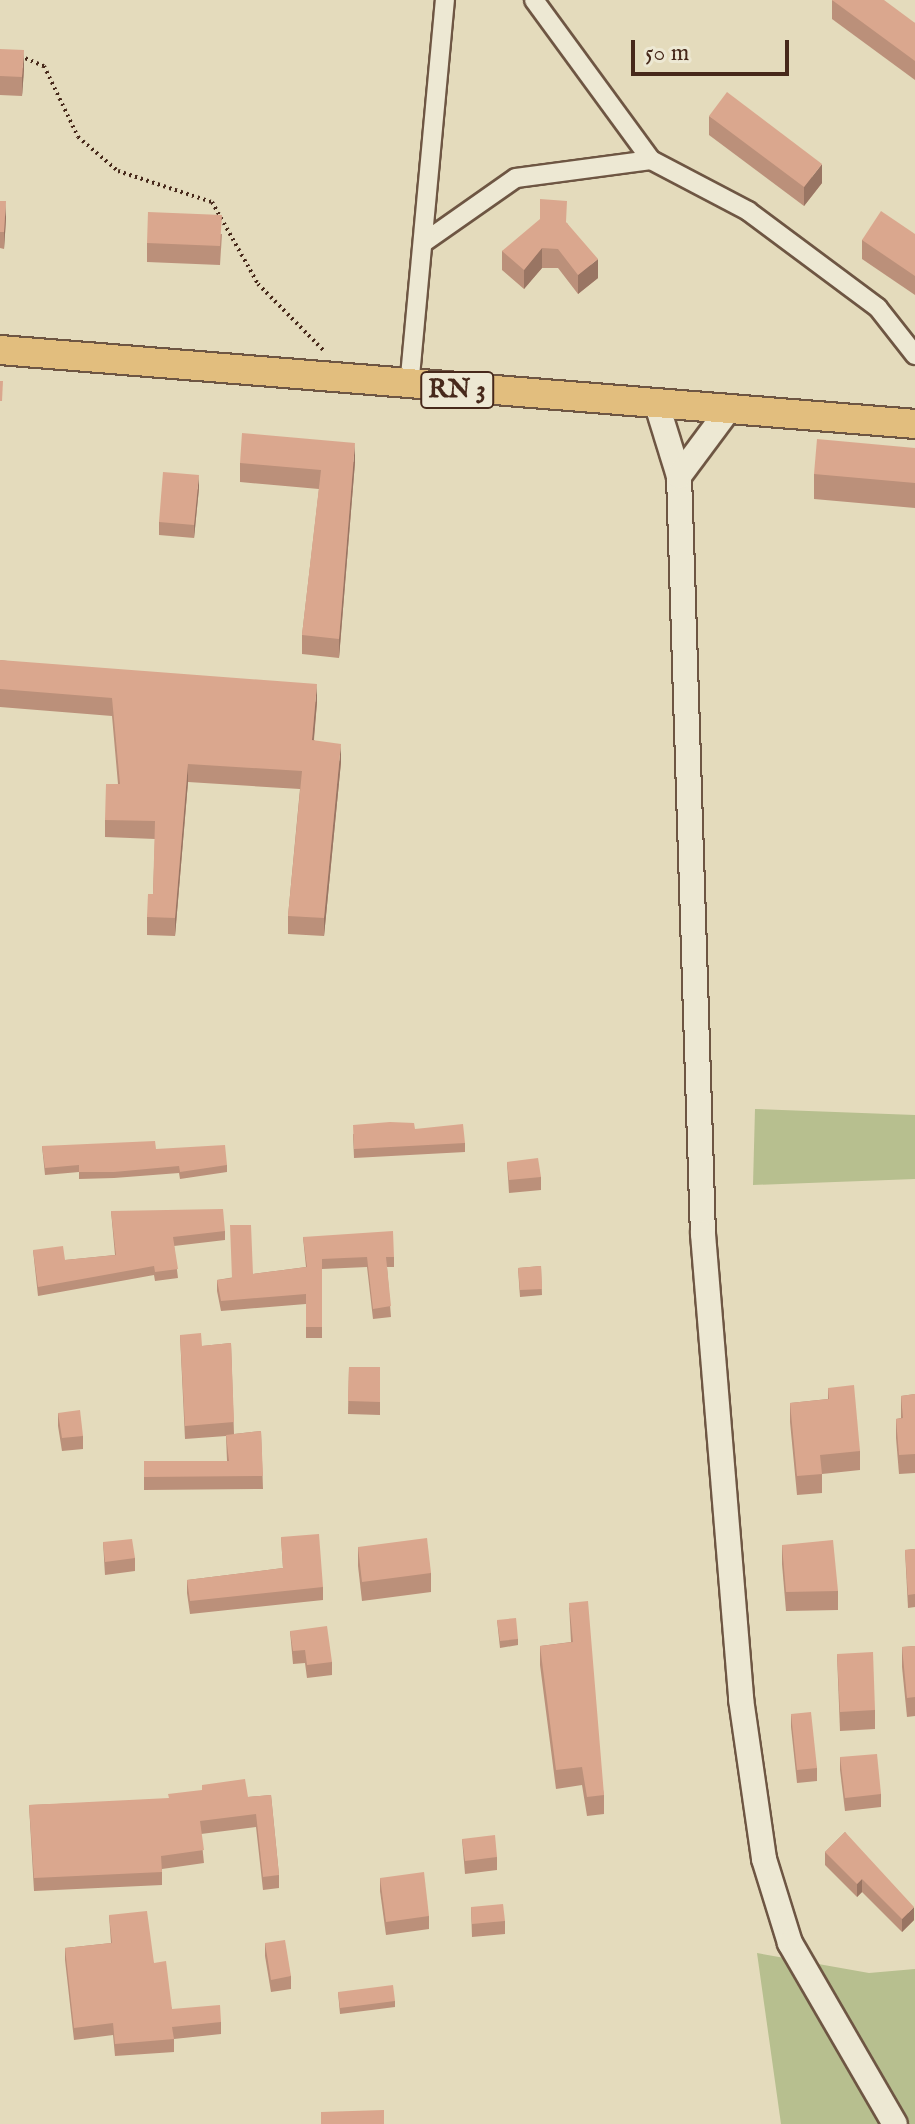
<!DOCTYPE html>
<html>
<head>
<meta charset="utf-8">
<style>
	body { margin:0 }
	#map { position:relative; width:915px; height:2124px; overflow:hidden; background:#e4dbbc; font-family:"IM FELL English",serif }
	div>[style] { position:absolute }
	.green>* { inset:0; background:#b7bf8f }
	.path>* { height:4px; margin-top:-2px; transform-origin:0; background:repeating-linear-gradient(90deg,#47291b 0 2px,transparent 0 6px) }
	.roads { filter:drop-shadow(2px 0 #6e5643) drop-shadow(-2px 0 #6e5643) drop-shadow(0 2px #6e5643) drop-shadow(0 -2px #6e5643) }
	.street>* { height:18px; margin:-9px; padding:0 9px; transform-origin:9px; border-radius:9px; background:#ede8d3 }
	.secondary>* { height:24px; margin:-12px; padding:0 12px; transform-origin:12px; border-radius:12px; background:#ede8d3 }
	.primary>* { height:28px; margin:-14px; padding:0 14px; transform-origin:14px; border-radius:14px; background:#e2be7e }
	.wall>* { inset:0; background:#bb907a }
	.shaded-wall>* { inset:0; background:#997563 }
	.building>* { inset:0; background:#daa78e }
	span { translate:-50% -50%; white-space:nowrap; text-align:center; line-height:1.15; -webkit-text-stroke:6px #ede8d3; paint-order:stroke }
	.shield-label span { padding:2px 6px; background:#ede8d3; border:2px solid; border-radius:6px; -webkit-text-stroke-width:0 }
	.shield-label { font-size:26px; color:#47291b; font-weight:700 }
	.scale { position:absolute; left:631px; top:40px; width:158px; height:36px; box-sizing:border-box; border:4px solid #47291b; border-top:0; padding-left:10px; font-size:24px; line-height:28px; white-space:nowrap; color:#47291b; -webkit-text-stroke:6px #ede8d3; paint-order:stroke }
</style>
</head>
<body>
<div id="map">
	<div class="green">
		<div style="clip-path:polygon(755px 1109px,915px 1115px,915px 1179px,753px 1185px)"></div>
		<div style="clip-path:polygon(757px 1953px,869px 1973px,915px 1969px,915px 2124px,781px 2124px)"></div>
	</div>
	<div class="path">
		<div style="left:20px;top:56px;width:26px;rotate:23deg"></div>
		<div style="left:44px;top:66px;width:79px;rotate:64.4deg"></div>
		<div style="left:78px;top:137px;width:52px;rotate:40.4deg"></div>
		<div style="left:118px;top:171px;width:99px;rotate:18.3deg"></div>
		<div style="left:212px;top:202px;width:94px;rotate:60.7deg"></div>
		<div style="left:258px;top:284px;width:94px;rotate:45.4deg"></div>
	</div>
	<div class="roads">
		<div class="street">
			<div style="left:534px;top:0;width:198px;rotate:53.8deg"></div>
			<div style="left:651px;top:160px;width:110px;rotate:27.7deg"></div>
			<div style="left:748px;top:211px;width:162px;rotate:36.7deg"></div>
			<div style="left:878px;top:308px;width:60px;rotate:51.8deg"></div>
			<div style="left:423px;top:243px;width:113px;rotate:-35deg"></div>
			<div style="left:516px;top:178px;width:136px;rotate:-7.6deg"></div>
			<div style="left:409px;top:387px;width:389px;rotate:-84.7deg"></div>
		</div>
		<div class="secondary">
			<div style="left:657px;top:405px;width:74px;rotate:72.8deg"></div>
			<div style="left:679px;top:476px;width:758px;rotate:88.19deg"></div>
			<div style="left:703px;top:1234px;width:467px;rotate:85.3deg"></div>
			<div style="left:741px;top:1699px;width:162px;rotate:81.8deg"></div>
			<div style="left:764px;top:1859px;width:88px;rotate:72.8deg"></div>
			<div style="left:790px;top:1943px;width:209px;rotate:59.9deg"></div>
			<div style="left:679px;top:476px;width:82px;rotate:-53.4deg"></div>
		</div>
		<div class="primary">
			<div style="left:0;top:350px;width:918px;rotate:4.62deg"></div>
		</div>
	</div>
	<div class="wall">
		<div style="clip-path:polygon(832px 0,915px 23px,915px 80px,832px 19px)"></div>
		<div style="clip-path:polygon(0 49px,24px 69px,22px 96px,0 95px)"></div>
		<div style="clip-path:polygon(709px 116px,822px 183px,804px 206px,709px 135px)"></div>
		<div style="clip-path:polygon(0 201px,6px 218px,4px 249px,0 248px)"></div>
		<div style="clip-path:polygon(567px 223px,598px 278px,578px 294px,558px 268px,542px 268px,524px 289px,502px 270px,502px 251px)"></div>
		<div style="clip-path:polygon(222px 234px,220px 265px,147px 262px,147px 243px)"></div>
		<div style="clip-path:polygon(915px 234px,915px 295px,862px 259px,862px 240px)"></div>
		<div style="clip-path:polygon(915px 448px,915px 508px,814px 499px,814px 474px)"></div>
		<div style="clip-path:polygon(355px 462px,339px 658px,302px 654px,302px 635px,319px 489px,240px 482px,240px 463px)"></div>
		<div style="clip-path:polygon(199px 488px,194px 538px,159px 535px,159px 522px)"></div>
		<div style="clip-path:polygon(0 660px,317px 702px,314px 740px,341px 762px,324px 936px,288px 934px,288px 916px,300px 789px,188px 782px,175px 936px,147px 935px,147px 917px,153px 894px,155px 839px,105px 837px,105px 820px,118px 784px,112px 716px,0 707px)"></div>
		<div style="clip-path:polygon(415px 1129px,465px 1143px,465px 1152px,354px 1158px,353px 1134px)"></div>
		<div style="clip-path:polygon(42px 1146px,156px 1149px,227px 1165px,227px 1172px,180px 1179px,179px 1173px,114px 1178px,79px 1179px,79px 1172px,45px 1175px)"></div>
		<div style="clip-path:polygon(507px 1162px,541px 1177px,541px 1190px,509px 1193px)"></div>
		<div style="clip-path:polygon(111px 1211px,225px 1231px,225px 1240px,174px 1246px,178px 1278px,155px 1281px,154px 1275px,38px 1296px,33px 1250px,65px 1260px,115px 1255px)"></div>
		<div style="clip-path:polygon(303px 1237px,394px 1257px,394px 1267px,387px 1267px,391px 1317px,373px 1319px,367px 1267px,322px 1269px,322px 1338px,306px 1338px,306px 1304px,221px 1311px,217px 1291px,217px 1280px,253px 1274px,306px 1267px)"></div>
		<div style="clip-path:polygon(541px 1266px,542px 1295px,520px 1297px,518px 1268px)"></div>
		<div style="clip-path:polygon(180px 1335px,202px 1346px,231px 1343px,234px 1434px,261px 1431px,263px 1489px,144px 1490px,144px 1461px,227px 1461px,226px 1436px,185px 1439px)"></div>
		<div style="clip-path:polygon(349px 1367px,380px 1367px,380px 1415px,348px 1414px)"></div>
		<div style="clip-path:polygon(828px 1388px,860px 1451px,860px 1470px,822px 1474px,822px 1493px,797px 1495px,790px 1422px,790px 1403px,828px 1399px)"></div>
		<div style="clip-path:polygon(915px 1394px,915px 1473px,899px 1474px,896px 1438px,896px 1419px,901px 1418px,901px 1396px)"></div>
		<div style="clip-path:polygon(58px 1413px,83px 1436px,83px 1449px,62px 1451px,58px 1426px)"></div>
		<div style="clip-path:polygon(281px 1537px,323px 1587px,323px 1600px,190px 1614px,187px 1593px,187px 1580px,283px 1568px)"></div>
		<div style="clip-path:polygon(103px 1542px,135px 1558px,135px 1571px,105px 1575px)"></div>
		<div style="clip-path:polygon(782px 1545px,838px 1591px,838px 1610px,786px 1611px,782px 1564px)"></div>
		<div style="clip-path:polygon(358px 1547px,431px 1573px,431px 1592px,362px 1601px,358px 1566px)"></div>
		<div style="clip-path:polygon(915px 1549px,915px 1607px,908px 1608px,905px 1550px)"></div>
		<div style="clip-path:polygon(569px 1603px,604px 1795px,604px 1814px,587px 1816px,582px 1785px,556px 1789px,540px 1665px,540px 1646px,571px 1642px)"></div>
		<div style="clip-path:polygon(497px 1620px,518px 1639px,518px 1645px,500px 1648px)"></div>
		<div style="clip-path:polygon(290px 1631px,332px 1662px,332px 1675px,307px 1678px,305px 1663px,293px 1664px)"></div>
		<div style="clip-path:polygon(915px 1646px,915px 1716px,907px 1717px,902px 1667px,902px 1647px)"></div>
		<div style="clip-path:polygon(837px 1654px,875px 1710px,875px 1729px,840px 1731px)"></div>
		<div style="clip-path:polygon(791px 1714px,817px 1768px,817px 1781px,797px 1783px,791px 1727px)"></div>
		<div style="clip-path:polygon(840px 1757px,881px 1794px,881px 1807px,845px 1811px,840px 1770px)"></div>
		<div style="clip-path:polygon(271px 1795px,279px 1875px,279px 1888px,263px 1890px,256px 1827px,201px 1834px,204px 1863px,162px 1869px,162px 1885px,34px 1891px,29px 1805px,248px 1797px)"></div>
		<div style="clip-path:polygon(845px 1832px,914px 1920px,902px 1932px,862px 1892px,857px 1897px,825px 1865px,825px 1852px)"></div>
		<div style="clip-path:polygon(462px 1839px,497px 1857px,497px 1870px,465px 1874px)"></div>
		<div style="clip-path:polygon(380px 1878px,429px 1916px,429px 1929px,386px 1935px,380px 1891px)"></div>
		<div style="clip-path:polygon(471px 1907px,505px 1921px,505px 1934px,472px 1937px)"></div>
		<div style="clip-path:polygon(109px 1915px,154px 1963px,172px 2009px,221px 2022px,221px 2034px,174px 2039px,174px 2052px,115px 2056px,113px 2035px,74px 2040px,65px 1960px,65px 1948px,111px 1943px)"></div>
		<div style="clip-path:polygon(265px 1943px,291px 1976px,291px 1989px,271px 1992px,265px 1956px)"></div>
		<div style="clip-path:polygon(338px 1992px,395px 2001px,395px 2007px,340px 2014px)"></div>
	</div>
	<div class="shaded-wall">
		<div style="clip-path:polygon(24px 50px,24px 69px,22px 96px,22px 77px)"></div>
		<div style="clip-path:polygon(822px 164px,822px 183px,804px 206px,804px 187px)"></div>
		<div style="clip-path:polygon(6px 201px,6px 218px,4px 249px,4px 232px)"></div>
		<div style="clip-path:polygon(542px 248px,542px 268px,524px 289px,524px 270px)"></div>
		<div style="clip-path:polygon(598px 259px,598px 278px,578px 294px,578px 275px)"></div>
		<div style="clip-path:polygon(355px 443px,355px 462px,339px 658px,339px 639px)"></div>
		<div style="clip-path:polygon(199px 475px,199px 488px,194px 538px,194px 525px)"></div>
		<div style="clip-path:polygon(317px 684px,317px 702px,312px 758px,312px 740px)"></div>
		<div style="clip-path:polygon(341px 744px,341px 762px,324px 936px,324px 918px)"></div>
		<div style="clip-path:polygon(188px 764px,188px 782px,175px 936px,175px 918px)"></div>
		<div style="clip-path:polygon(862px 1879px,862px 1892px,857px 1897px,857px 1884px)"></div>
		<div style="clip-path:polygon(914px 1907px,914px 1920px,902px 1932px,902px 1919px)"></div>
	</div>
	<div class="building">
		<div style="clip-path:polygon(832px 0,884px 0,915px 23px,915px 61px)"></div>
		<div style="clip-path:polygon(0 49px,24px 50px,22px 77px,0 76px)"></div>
		<div style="clip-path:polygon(727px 92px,822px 164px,804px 187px,709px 116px)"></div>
		<div style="clip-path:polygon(540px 199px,567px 201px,566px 222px,598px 259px,578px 275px,558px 249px,542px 248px,524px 270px,502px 251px,540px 219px)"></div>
		<div style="clip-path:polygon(0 201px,6px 201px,4px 232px,0 232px)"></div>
		<div style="clip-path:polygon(881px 211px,915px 234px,915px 276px,862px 240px)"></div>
		<div style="clip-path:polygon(148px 212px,222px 215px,220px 246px,147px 243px)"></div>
		<div style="clip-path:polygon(0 381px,3px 381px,2px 401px,0 401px)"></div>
		<div style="clip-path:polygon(242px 433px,355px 443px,339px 639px,302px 635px,321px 470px,240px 463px)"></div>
		<div style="clip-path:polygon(817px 439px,915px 448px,915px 483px,814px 474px)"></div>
		<div style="clip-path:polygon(163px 472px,199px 475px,194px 525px,159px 522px)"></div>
		<div style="clip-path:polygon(0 660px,317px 684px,312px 740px,341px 744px,324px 918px,288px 916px,302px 771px,188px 764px,175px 918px,147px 917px,148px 894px,153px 894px,155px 821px,105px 820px,106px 784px,120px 784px,112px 698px,0 689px)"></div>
		<div style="clip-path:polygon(390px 1122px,414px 1123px,415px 1129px,463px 1124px,465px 1143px,354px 1149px,353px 1125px)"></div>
		<div style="clip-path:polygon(155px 1141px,156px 1149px,225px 1145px,227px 1165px,180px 1172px,179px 1166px,114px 1172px,79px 1172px,79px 1165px,45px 1168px,42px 1146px)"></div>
		<div style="clip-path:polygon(538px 1158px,541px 1177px,509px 1180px,507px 1162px)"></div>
		<div style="clip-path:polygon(223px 1209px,225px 1231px,173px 1237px,178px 1269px,155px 1272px,154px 1266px,38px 1287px,33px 1250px,63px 1246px,65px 1260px,116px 1255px,111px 1211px)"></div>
		<div style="clip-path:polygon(230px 1225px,251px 1225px,253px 1274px,307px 1267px,303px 1237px,393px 1231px,394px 1257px,386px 1257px,391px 1306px,373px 1309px,367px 1257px,322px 1259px,322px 1327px,306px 1327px,306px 1294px,221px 1301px,217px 1280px,232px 1278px)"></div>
		<div style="clip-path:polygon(541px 1266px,542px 1289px,520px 1290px,518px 1268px)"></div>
		<div style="clip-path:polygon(201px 1333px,202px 1346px,231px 1343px,234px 1422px,185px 1426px,180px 1335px)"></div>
		<div style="clip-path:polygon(349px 1367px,380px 1367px,380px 1402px,348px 1401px)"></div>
		<div style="clip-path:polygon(854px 1385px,860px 1451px,820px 1455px,822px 1474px,797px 1476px,790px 1403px,829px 1399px,828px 1388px)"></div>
		<div style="clip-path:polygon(915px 1394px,915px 1454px,899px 1455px,896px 1419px,903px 1418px,901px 1396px)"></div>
		<div style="clip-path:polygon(80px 1410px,83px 1436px,62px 1438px,58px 1413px)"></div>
		<div style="clip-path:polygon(261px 1431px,263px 1476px,144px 1477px,144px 1461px,229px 1461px,226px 1435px)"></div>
		<div style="clip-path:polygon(319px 1534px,323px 1587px,190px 1601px,187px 1580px,283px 1568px,281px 1537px)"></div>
		<div style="clip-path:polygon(427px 1538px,431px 1573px,362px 1582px,358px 1547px)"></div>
		<div style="clip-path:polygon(132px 1539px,135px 1558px,105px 1562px,103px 1542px)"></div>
		<div style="clip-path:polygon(833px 1540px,838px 1591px,786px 1592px,782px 1545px)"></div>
		<div style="clip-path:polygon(915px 1549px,915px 1594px,908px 1595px,905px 1550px)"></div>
		<div style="clip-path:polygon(588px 1601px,604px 1795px,587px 1797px,582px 1767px,556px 1770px,540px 1646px,573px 1642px,569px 1603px)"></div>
		<div style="clip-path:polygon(516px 1618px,518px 1639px,500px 1641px,497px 1620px)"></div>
		<div style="clip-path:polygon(327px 1626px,332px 1662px,307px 1665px,305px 1650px,293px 1651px,290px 1631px)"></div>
		<div style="clip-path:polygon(915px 1646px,915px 1697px,907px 1698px,902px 1647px)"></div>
		<div style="clip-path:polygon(873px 1652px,875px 1710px,840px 1712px,837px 1654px)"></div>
		<div style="clip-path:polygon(811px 1712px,817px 1768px,797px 1770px,791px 1714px)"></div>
		<div style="clip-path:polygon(877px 1754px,881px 1794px,845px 1798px,840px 1757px)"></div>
		<div style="clip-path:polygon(245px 1779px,248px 1797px,271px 1795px,279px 1875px,263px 1877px,256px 1814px,200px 1821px,204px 1850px,161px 1856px,162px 1872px,34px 1878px,29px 1805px,169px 1798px,168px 1794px,202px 1790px,202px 1785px)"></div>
		<div style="clip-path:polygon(845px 1832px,914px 1907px,902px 1919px,862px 1879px,857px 1884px,825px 1852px)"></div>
		<div style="clip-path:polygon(495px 1835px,497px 1857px,465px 1861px,462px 1839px)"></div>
		<div style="clip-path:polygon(424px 1872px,429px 1916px,386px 1922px,380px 1878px)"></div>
		<div style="clip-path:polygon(503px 1904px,505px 1921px,472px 1924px,471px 1907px)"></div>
		<div style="clip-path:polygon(147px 1911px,154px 1963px,166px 1961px,172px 2009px,220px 2005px,221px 2022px,172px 2027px,174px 2039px,115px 2044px,113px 2023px,74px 2028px,65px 1948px,112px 1943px,109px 1915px)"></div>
		<div style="clip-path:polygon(285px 1940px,291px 1976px,271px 1980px,265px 1943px)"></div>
		<div style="clip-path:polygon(393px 1985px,395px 2001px,340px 2008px,338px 1992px)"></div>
		<div style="clip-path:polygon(384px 2110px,384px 2124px,321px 2124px,321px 2112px)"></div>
	</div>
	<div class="shield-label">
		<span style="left:457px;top:390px">RN 3</span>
	</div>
	<div class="scale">50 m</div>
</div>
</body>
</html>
